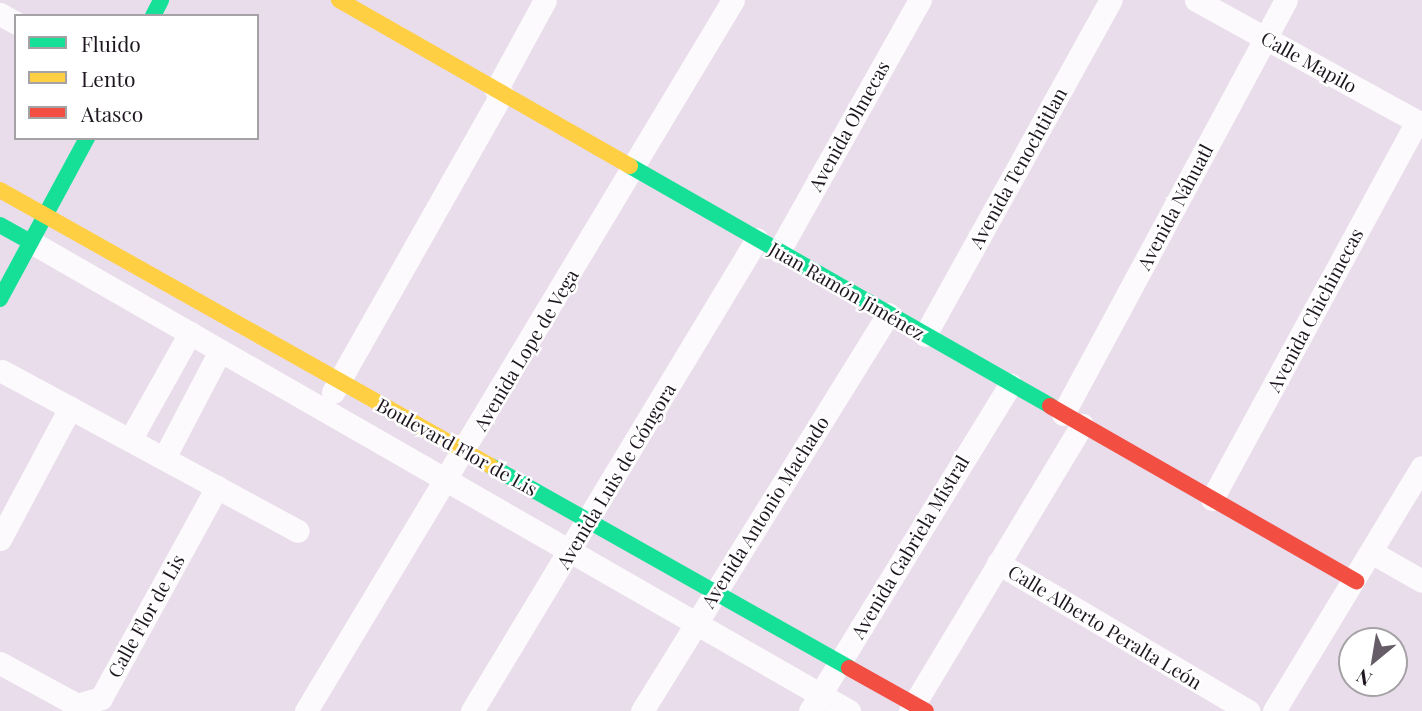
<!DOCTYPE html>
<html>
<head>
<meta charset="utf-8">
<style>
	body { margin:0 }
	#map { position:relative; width:1422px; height:711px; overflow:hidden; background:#e9dceb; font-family:"Playfair Display",serif }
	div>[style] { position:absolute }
	.street>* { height:23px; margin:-11.5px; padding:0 11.5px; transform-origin:11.5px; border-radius:11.5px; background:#fcfafc }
	.fast>* { height:16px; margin:-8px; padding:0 8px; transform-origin:8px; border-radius:8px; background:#16e098 }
	.slow>* { height:16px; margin:-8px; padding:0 8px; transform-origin:8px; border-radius:8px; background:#ffcf43 }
	.jam>* { height:16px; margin:-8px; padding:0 8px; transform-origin:8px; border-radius:8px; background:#f24e42 }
	span { translate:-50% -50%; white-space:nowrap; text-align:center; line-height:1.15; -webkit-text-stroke:5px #fff; paint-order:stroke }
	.street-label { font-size:19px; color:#1f1720 }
	.legend { position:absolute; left:14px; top:14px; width:245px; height:126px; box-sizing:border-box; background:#fff; border:2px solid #a5a2a6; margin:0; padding:9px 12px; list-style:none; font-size:21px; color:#1f1720 }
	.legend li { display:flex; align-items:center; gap:14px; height:35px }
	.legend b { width:35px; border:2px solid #a5a2a6 }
	.north { position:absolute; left:1338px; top:627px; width:70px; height:70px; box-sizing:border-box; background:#fff; border:2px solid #a5a2a6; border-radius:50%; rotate:210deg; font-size:19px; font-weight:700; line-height:28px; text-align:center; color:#1f1720 }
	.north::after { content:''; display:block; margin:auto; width:24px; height:32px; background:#665c67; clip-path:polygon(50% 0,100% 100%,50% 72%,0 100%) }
</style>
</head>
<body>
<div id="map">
	<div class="street">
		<div style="left:1196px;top:0;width:258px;rotate:28.8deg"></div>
		<div style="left:0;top:14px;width:18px;rotate:29deg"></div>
		<div style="left:496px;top:90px;width:102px;rotate:-61.4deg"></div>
		<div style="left:31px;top:242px;width:943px;rotate:29.83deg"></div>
		<div style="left:779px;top:251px;width:288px;rotate:-60.7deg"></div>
		<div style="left:925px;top:335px;width:383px;rotate:-61deg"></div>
		<div style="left:2px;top:371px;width:336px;rotate:28.4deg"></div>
		<div style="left:333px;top:392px;width:343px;rotate:-60.5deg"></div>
		<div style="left:1063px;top:414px;width:470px;rotate:-61.7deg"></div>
		<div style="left:130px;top:440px;width:123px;rotate:-60.7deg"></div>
		<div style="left:164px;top:458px;width:121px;rotate:-62.4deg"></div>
		<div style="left:1212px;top:499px;width:429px;rotate:-61.5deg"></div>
		<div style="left:0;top:539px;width:149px;rotate:-61.9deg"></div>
		<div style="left:1373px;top:553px;width:56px;rotate:29.7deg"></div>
		<div style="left:998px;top:563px;width:291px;rotate:30.6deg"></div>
		<div style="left:0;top:663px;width:88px;rotate:28.6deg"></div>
		<div style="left:77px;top:705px;width:25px;rotate:-16deg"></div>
		<div style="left:101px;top:698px;width:241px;rotate:-61.2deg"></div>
		<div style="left:306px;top:711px;width:829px;rotate:-59.01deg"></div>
		<div style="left:472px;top:711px;width:551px;rotate:-58.88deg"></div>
		<div style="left:642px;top:711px;width:467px;rotate:-58.2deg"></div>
		<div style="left:810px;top:711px;width:383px;rotate:-58.5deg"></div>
		<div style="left:910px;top:711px;width:334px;rotate:-59deg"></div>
		<div style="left:1274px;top:711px;width:285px;rotate:-58.8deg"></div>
	</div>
	<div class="fast">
		<div style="left:153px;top:16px;width:18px;rotate:-63deg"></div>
		<div style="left:630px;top:166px;width:484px;rotate:29.7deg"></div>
		<div style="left:0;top:225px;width:35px;rotate:29deg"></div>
		<div style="left:0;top:299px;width:183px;rotate:-61.6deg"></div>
		<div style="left:491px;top:466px;width:411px;rotate:29.4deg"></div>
	</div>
	<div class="slow">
		<div style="left:339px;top:0;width:335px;rotate:29.7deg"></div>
		<div style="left:0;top:190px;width:563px;rotate:29.34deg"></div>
	</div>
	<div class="jam">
		<div style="left:1050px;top:406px;width:353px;rotate:29.8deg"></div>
		<div style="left:849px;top:668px;width:88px;rotate:29.2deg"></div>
	</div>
	<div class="street-label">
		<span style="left:1309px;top:62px;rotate:29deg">Calle Mapilo</span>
		<span style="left:849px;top:126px;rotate:-61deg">Avenida Olmecas</span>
		<span style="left:1018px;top:168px;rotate:-61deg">Avenida Tenochtitlan</span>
		<span style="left:1175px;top:207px;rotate:-62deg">Avenida Náhuatl</span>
		<span style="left:847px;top:291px;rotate:30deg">Juan Ramón Jiménez</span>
		<span style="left:1315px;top:310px;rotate:-62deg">Avenida Chichimecas</span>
		<span style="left:526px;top:350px;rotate:-59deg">Avenida Lope de Vega</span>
		<span style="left:457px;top:447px;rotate:29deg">Boulevard Flor de Lis</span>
		<span style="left:616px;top:476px;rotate:-59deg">Avenida Luis de Góngora</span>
		<span style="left:765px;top:512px;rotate:-58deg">Avenida Antonio Machado</span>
		<span style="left:910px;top:547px;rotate:-59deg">Avenida Gabriela Mistral</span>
		<span style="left:146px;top:616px;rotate:-61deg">Calle Flor de Lis</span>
		<span style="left:1105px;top:627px;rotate:31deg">Calle Alberto Peralta León</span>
	</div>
	<ul class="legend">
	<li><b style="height:9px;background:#16e098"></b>Fluido</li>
	<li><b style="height:9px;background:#ffcf43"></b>Lento</li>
	<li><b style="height:9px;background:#f24e42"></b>Atasco</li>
	</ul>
	<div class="north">N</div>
</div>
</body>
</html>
